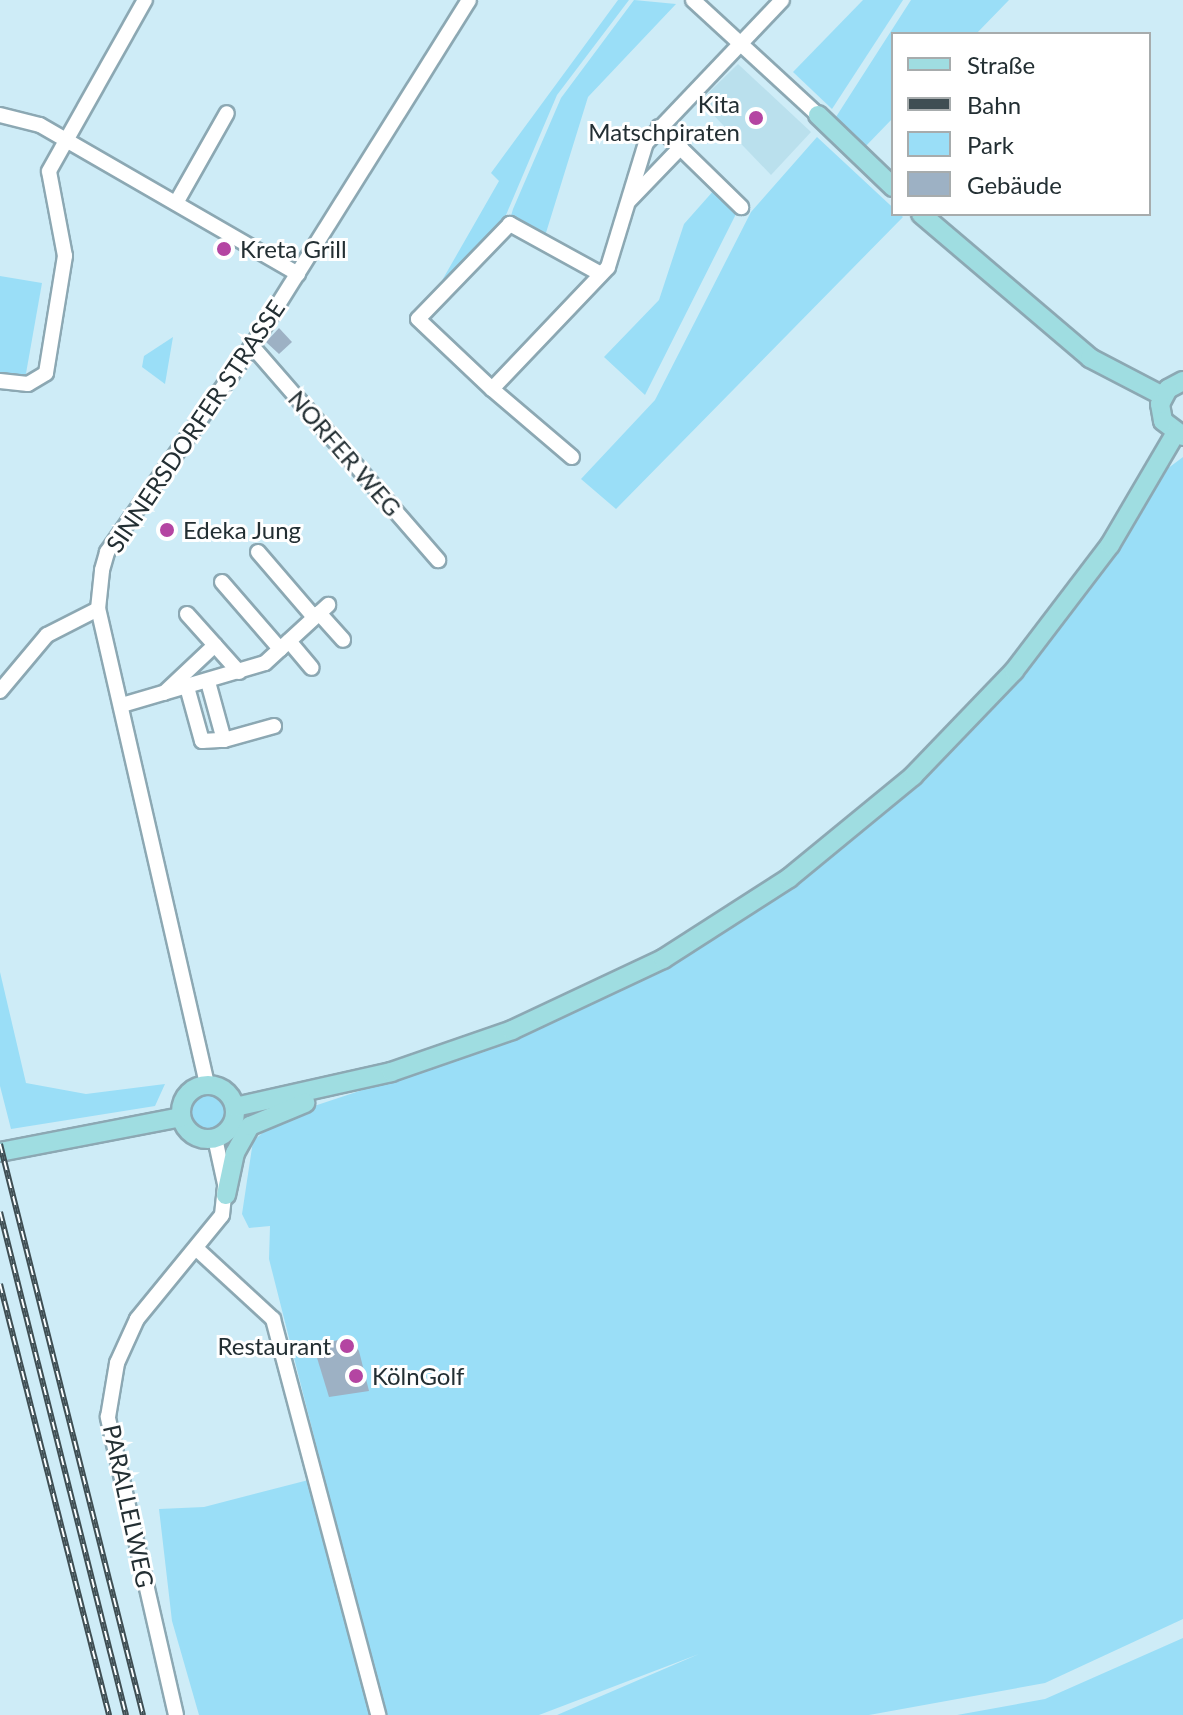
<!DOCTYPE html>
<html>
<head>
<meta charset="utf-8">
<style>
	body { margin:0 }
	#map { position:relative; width:1183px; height:1715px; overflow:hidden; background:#ceecf7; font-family:Lato,sans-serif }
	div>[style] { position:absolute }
	.built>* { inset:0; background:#bae0ed }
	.green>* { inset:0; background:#9adef7 }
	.round { border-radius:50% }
	.building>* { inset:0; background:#9db1c4 }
	.roads { filter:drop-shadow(2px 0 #8ca8b3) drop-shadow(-2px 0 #8ca8b3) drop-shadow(0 2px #8ca8b3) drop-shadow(0 -2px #8ca8b3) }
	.minor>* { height:14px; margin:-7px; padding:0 7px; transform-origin:7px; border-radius:7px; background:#fff }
	.major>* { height:18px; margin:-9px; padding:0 9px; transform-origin:9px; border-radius:9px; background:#9fdde1 }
	.major>.ring { margin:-9px; padding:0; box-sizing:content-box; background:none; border:18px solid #9fdde1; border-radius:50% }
	.rail>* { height:6px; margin-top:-3px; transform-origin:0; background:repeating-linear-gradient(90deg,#fff 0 9px,#3f4e53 0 18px); box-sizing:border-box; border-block:2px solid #3f4e53 }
	.dots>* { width:22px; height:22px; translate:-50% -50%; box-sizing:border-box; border:4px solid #fff; border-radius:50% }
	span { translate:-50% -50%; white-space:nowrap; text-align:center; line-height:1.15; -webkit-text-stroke:6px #fff; paint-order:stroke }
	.poi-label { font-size:24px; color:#232f33 }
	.right { translate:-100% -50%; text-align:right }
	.left { translate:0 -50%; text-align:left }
	.street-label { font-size:24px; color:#232f33 }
	.legend { position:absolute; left:891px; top:32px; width:260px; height:184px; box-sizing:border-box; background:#fff; border:2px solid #a7acad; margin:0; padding:10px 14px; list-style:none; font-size:24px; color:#232f33 }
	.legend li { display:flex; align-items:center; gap:16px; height:40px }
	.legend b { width:40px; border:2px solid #a7acad }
</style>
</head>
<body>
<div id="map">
	<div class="built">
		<div style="clip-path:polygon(738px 64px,811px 132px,771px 175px,700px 101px)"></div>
	</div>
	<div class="green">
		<div style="clip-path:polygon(618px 0,629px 0,557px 95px,506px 215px,436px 291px,499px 181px,491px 173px)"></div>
		<div style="clip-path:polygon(634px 0,676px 4px,588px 97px,545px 236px,511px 216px,513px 209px,561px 98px)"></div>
		<div style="clip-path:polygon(863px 0,903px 0,832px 109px,793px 72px)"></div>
		<div style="clip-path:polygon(911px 0,1009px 0,976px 34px,893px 34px,893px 118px,862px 150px,834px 120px)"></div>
		<div style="clip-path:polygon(817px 137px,903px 217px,616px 509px,581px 479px,655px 400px,751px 212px)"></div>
		<div style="clip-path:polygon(715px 189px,738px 210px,645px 395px,604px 357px,659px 300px,684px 224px)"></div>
		<div style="clip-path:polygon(0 276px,42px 283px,25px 379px,0 374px)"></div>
		<div style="clip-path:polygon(173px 337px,165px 384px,142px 367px,144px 356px)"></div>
		<div style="clip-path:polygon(1183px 457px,1183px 1619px,1045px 1683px,869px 1715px,557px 1715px,699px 1654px,539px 1715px,199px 1715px,172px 1621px,159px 1509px,204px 1507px,324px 1476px,269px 1259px,270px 1226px,249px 1228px,242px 1214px,253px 1141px,281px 1117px,483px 1050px,614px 991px,925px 775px,1163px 472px)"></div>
		<div style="clip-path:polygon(0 972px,26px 1083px,86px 1094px,165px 1084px,155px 1106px,11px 1129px,0 1086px)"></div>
		<div class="round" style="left:188px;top:1091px;width:42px;height:42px"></div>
		<div style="clip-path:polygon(1183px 1638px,1183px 1715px,957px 1715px,1045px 1699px)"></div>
	</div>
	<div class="building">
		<div style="clip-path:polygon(279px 328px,292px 342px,279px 354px,266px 342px)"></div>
		<div style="clip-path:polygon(349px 1336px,359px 1351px,369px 1391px,329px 1397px,314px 1348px)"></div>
	</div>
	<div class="roads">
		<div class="minor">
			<div style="left:693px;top:0;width:170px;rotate:42.6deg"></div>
			<div style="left:0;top:115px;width:41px;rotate:14deg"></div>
			<div style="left:40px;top:125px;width:298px;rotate:30deg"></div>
			<div style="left:659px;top:127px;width:115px;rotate:44.3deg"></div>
			<div style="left:629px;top:201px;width:75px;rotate:-46.1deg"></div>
			<div style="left:176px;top:203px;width:103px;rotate:-60.5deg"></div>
			<div style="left:599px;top:273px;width:102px;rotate:-151.2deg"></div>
			<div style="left:510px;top:224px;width:132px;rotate:134.1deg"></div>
			<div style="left:418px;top:319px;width:102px;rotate:43.4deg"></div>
			<div style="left:492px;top:389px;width:168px;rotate:-46.4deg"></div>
			<div style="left:608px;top:267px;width:130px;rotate:-73deg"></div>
			<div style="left:646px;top:143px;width:197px;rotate:-46.4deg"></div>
			<div style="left:252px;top:346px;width:284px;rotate:49deg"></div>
			<div style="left:0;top:381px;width:28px;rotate:6deg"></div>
			<div style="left:28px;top:384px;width:21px;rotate:-31deg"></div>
			<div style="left:46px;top:373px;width:119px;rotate:-80.8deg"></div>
			<div style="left:65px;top:256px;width:86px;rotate:-100.7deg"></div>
			<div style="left:49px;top:171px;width:196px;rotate:-60.7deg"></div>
			<div style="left:492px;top:389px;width:105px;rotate:40.4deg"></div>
			<div style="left:258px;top:552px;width:86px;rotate:49.3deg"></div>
			<div style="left:222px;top:582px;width:89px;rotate:49.1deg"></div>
			<div style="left:319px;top:613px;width:36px;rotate:48deg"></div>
			<div style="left:187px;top:614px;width:78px;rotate:48.1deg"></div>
			<div style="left:289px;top:641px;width:35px;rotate:50deg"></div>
			<div style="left:187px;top:687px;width:56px;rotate:74.5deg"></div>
			<div style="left:202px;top:741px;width:22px;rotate:-3deg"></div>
			<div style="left:224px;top:740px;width:60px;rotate:-105.4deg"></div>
			<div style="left:0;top:691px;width:73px;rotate:-50deg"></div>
			<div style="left:47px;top:635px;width:57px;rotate:-27deg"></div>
			<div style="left:164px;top:693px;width:70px;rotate:-43.3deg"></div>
			<div style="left:122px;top:705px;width:149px;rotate:-16.4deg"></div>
			<div style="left:265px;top:663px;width:86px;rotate:-42.6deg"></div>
			<div style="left:224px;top:740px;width:52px;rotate:-15.6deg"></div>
			<div style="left:207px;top:1084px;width:487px;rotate:-102.9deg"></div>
			<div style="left:98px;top:609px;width:39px;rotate:-84deg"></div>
			<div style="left:102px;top:570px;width:19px;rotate:-74deg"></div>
			<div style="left:107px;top:552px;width:252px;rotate:-54.9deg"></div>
			<div style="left:252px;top:346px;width:408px;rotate:-57.9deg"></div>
			<div style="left:198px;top:1250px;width:102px;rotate:42.6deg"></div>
			<div style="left:273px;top:1319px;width:410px;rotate:75.1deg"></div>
			<div style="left:176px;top:1715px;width:306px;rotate:-102.9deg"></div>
			<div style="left:108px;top:1417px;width:55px;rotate:-80.5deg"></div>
			<div style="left:117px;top:1363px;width:48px;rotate:-65.6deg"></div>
			<div style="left:137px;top:1319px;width:134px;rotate:-50.7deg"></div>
			<div style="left:222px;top:1215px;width:31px;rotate:-84deg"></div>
			<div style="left:225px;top:1184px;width:47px;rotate:-102.3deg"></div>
		</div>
		<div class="major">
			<div style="left:818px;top:115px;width:104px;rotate:43.8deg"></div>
			<div style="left:921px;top:214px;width:222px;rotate:40.4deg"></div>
			<div style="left:1090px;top:358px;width:82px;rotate:27.5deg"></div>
			<div style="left:1183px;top:381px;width:17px;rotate:152deg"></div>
			<div style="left:1168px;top:389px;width:17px;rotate:118deg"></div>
			<div style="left:1160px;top:404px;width:17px;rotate:80deg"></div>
			<div style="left:1163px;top:421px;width:25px;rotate:37deg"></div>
			<div class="ring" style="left:181px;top:1085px;width:36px;height:36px"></div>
			<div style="left:235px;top:1107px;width:160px;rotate:-12.6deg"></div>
			<div style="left:391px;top:1072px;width:128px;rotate:-19.1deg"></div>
			<div style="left:512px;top:1030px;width:167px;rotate:-25.2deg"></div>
			<div style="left:663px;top:959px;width:150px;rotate:-32.7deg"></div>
			<div style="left:789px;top:878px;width:161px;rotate:-39.4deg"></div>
			<div style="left:913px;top:776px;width:146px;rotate:-46.1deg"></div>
			<div style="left:1014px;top:671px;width:158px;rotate:-52.7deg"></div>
			<div style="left:1110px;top:545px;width:129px;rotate:-59.6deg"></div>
			<div style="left:0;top:1152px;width:184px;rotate:-10.9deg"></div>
			<div style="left:226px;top:1195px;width:43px;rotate:-77.9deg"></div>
			<div style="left:235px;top:1153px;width:31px;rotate:-61deg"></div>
			<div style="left:250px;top:1126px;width:60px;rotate:-22.7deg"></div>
		</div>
	</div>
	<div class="rail">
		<div style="left:0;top:1144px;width:589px;rotate:75.94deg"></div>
		<div style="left:0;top:1212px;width:519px;rotate:75.94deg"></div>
		<div style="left:0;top:1284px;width:445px;rotate:75.8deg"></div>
	</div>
	<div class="dots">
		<div style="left:756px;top:118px;background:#b445a2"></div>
		<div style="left:224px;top:249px;background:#b445a2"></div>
		<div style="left:167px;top:530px;background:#b445a2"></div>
		<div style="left:347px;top:1346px;background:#b445a2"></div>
		<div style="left:356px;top:1376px;background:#b445a2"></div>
	</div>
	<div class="poi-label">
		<span class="right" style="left:740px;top:118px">Kita<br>Matschpiraten</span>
		<span class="left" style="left:240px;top:249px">Kreta Grill</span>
		<span class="left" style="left:183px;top:530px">Edeka Jung</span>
		<span class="right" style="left:331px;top:1346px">Restaurant</span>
		<span class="left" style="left:372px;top:1376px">KölnGolf</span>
	</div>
	<div class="street-label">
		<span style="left:195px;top:426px;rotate:-56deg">SINNERSDORFER STRASSE</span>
		<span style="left:345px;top:453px;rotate:49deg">NORFER WEG</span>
		<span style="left:129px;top:1506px;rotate:78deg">PARALLELWEG</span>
	</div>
	<ul class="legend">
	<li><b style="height:10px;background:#9fdde1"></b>Straße</li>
	<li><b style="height:10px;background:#3f4e53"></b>Bahn</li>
	<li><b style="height:22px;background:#9adef7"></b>Park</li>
	<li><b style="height:22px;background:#9db1c4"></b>Gebäude</li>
	</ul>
</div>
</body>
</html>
